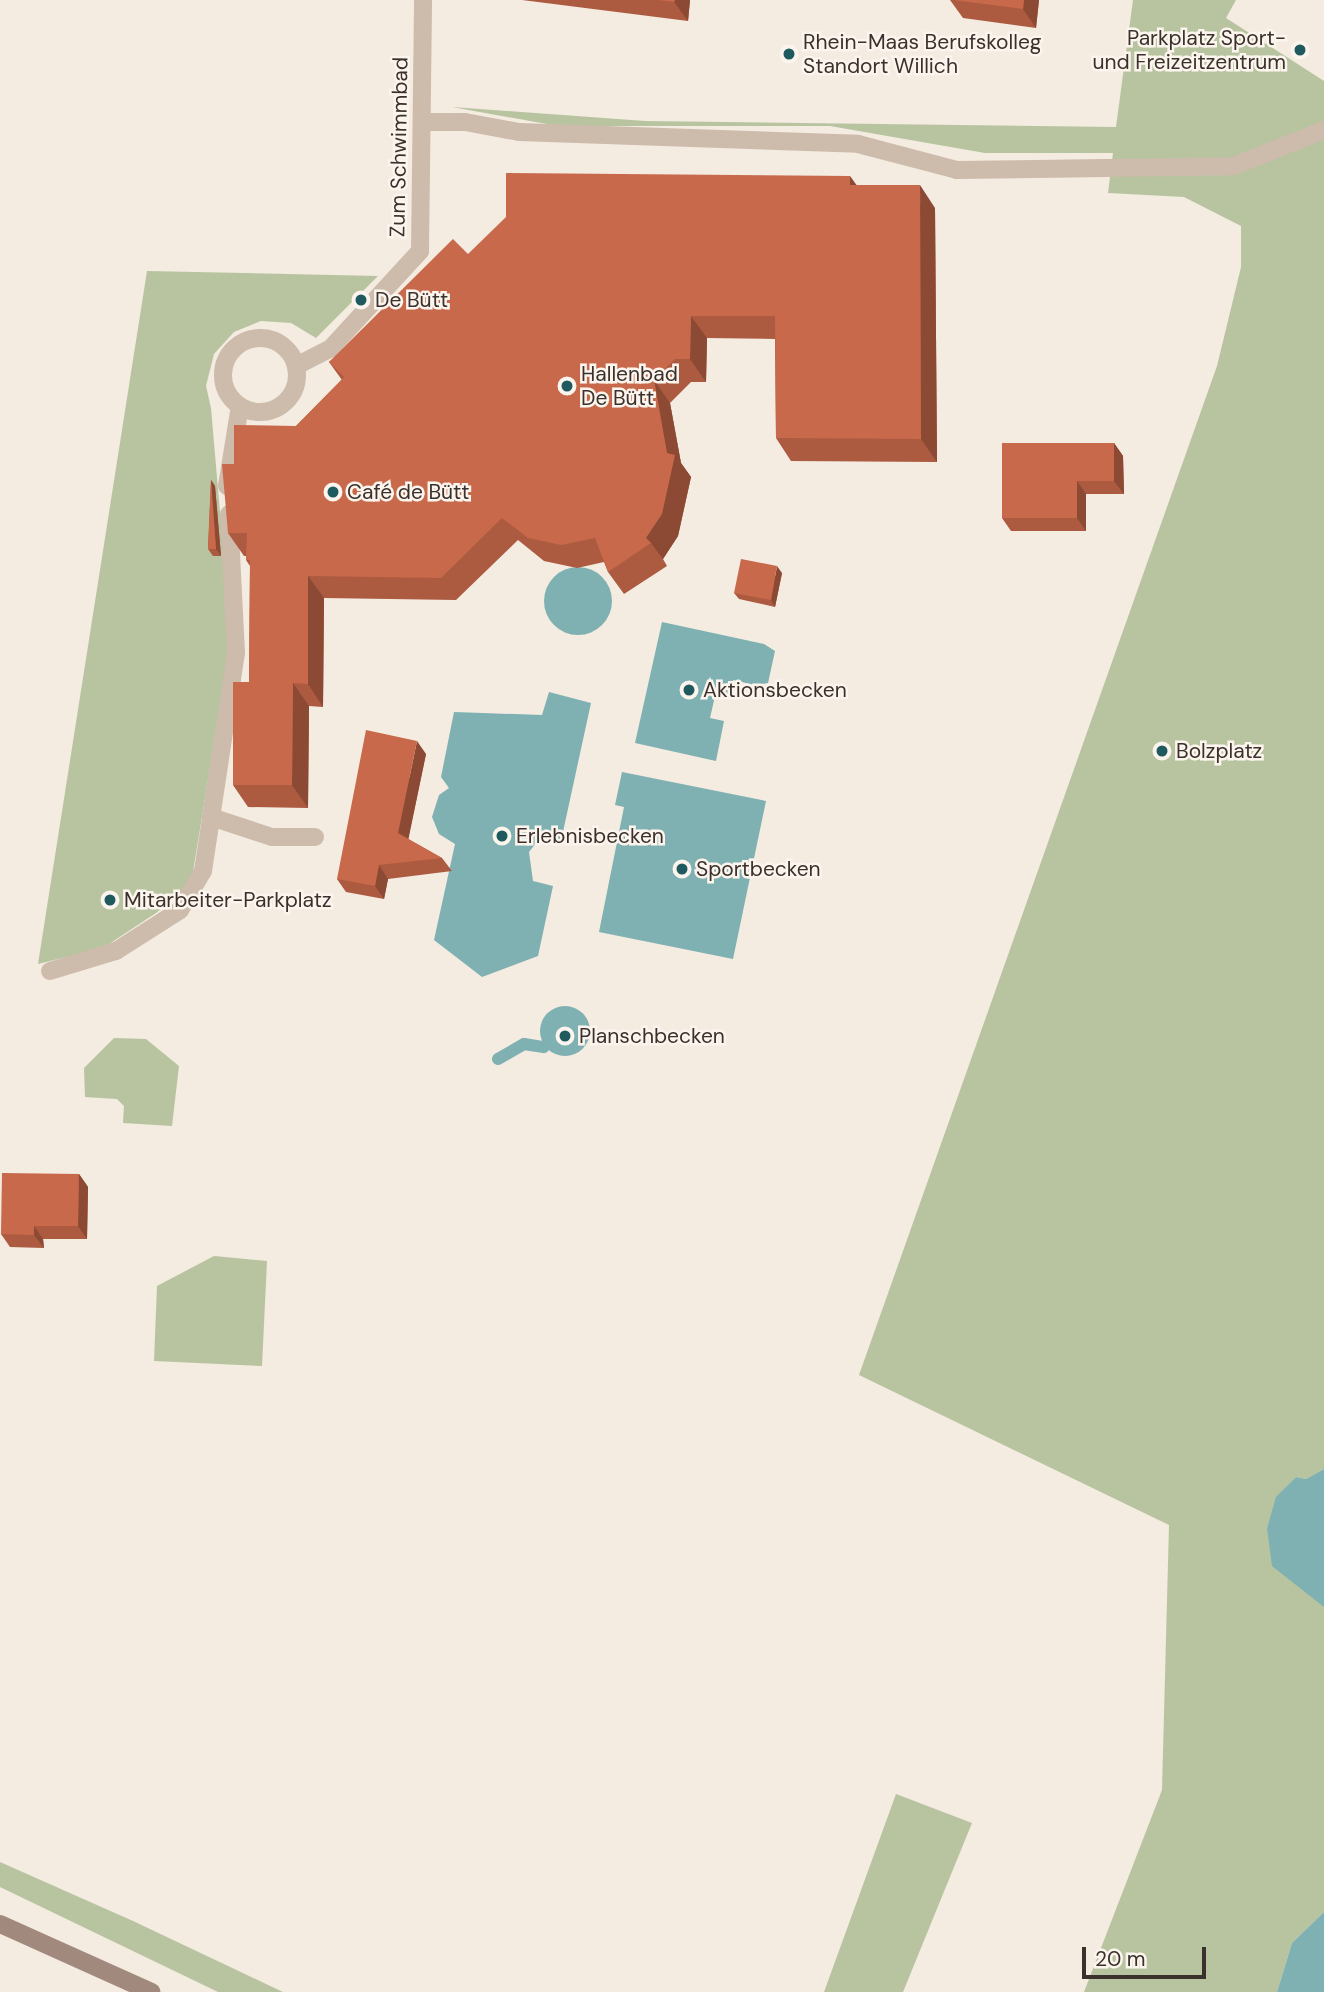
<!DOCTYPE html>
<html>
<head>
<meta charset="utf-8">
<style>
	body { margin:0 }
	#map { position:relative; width:1324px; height:1992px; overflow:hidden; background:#f4ebe1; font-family:"DM Sans",sans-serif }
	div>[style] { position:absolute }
	.green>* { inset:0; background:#b8c4a0 }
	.water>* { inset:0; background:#7fb0b2 }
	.round { border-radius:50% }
	.stream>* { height:12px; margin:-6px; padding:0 6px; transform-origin:6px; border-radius:6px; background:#7fb0b2 }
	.service>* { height:18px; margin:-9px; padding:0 9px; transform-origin:9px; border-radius:9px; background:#cdbbac }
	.minor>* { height:18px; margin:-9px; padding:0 9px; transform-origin:9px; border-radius:9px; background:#cdbbac }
	.minor>.ring { margin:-9px; padding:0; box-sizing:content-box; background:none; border:18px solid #cdbbac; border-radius:50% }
	.secondary>* { height:18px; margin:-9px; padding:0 9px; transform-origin:9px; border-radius:9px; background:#a18a7d }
	.wall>* { inset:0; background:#ac5a40 }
	.shaded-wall>* { inset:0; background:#8c4a34 }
	.building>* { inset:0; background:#c8694b }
	.dots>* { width:19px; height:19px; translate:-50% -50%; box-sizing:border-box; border:4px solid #fbf5ee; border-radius:50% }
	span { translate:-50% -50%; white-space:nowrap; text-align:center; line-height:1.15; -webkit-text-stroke:5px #fbf5ee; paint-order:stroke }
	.poi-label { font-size:21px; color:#3b302b }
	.right { translate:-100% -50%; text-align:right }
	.left { translate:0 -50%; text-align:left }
	.street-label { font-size:21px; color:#3b302b }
	.scale { position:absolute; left:1082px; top:1947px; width:124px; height:32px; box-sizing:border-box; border:4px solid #3b302b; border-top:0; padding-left:9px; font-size:21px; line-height:24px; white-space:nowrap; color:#3b302b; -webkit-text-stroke:5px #fbf5ee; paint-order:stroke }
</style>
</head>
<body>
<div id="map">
	<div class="green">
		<div style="clip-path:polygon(1133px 0,1236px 0,1226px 18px,1324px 81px,1324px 1469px,1306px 1479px,1296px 1477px,1277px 1497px,1267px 1528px,1324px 1607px,1324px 1912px,1292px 1943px,1277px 1992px,1084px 1992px,1162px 1790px,1169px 1525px,859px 1375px,1217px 366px,1241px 267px,1241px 226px,1184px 197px,1108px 193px,1113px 153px,985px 153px,830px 126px,558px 126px,452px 107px,645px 121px,1116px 127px)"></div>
		<div style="clip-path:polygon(147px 271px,378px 276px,316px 338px,291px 323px,261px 321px,234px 332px,214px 354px,206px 386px,211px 408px,231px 639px,191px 884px,156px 913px,103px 948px,38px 964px)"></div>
		<div style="clip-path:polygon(114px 1038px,146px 1039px,179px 1066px,172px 1126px,123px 1123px,124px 1106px,117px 1099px,85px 1097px,84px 1068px)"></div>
		<div style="clip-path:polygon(214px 1256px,267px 1261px,262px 1366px,154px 1361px,157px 1286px)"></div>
		<div style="clip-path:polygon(896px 1794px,972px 1823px,903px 1992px,824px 1992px)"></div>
		<div style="clip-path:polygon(0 1862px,133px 1921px,283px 1992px,218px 1992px,0 1887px)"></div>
	</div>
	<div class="water">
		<div class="round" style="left:544px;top:567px;width:68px;height:68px"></div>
		<div style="clip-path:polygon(662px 622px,764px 644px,775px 651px,768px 683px,755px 685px,733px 680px,729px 698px,715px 696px,710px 718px,724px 721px,716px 761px,635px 743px)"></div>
		<div style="clip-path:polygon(549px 692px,591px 703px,561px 841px,540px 838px,529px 852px,533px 881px,553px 886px,538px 956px,482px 977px,434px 940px,455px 844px,439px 834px,432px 817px,439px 795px,449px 788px,441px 777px,454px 712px,542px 715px)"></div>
		<div style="clip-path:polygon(622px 772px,766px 801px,733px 959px,599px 932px,624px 807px,615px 805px)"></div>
		<div class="round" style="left:540px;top:1006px;width:50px;height:50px"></div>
		<div style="clip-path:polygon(1324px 1469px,1324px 1607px,1272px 1566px,1267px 1528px,1276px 1497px,1296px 1477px,1306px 1479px)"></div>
		<div style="clip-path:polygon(1324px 1912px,1324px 1992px,1277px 1992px,1292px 1943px)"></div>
	</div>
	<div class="stream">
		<div style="left:498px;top:1059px;width:30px;rotate:-30deg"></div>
		<div style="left:524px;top:1044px;width:20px;rotate:9deg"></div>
	</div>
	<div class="service">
		<div style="left:424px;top:122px;width:41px"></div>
		<div style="left:465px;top:122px;width:55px;rotate:10.5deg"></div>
		<div style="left:519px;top:132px;width:339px;rotate:2deg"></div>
		<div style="left:858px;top:144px;width:102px;rotate:14.7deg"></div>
		<div style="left:957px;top:170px;width:277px;rotate:-0.8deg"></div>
		<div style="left:1234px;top:166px;width:97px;rotate:-21.8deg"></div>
		<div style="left:227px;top:486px;width:81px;rotate:-80.8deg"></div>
		<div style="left:211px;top:817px;width:64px;rotate:18.2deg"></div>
		<div style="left:272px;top:837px;width:43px"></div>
		<div style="left:50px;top:971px;width:69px;rotate:-16.9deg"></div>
		<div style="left:116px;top:951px;width:76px;rotate:-32.6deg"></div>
		<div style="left:180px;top:910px;width:45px;rotate:-59.5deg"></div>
		<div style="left:203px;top:871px;width:220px;rotate:-81.4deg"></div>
		<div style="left:236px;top:653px;width:139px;rotate:-92.9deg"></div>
	</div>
	<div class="minor">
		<div class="ring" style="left:223px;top:338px;width:56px;height:56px"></div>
		<div style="left:296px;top:366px;width:38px;rotate:-27deg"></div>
		<div style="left:330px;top:349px;width:133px;rotate:-47.4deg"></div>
		<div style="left:420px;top:251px;width:251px;rotate:-89.3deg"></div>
	</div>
	<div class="secondary">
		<div style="left:0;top:1924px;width:166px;rotate:24.2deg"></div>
	</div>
	<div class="wall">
		<div style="clip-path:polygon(522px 0,690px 0,688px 21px)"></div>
		<div style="clip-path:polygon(950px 0,1039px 0,1036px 28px,963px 18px)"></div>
		<div style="clip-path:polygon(857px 185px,935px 208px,937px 462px,791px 461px,776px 438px,775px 339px,707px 338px,706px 382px,691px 382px,670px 403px,681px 463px,691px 477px,678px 536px,663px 559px,667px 566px,624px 594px,608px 572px,604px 562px,577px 568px,544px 561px,518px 540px,456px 600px,324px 598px,323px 707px,309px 706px,308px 808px,248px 807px,233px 785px,249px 682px,250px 566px,246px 560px,246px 556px,244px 556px,228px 533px,234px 464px,296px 426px,342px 380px,329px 362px,468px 254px)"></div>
		<div style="clip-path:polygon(1114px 443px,1123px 456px,1124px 494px,1086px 494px,1086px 531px,1011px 531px,1002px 518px)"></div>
		<div style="clip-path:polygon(211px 480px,215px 486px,221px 556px,213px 556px,208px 549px)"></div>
		<div style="clip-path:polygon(782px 573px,775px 607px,739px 599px,734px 593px)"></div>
		<div style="clip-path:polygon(426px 754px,408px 839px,442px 858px,452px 871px,388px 879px,384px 899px,346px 892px,337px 879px)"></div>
		<div style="clip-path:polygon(79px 1174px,88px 1187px,87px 1239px,43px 1239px,44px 1248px,10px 1247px,1px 1234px)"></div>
	</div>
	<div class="shaded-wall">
		<div style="clip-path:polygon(675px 0,690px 0,688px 21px,674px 2px)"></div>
		<div style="clip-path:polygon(1024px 0,1039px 0,1036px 28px,1023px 9px)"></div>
		<div style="clip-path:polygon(850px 176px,866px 198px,850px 185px)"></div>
		<div style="clip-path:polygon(920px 185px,935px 208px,937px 462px,921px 439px)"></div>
		<div style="clip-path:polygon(691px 316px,707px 338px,706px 382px,690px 359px)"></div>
		<div style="clip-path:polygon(654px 380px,670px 403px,681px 463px,691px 477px,678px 536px,663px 559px,651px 543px,646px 538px,667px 453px)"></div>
		<div style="clip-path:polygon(1114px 443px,1123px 456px,1124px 494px,1114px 481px)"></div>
		<div style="clip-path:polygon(211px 480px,215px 486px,221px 556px,216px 549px)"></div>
		<div style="clip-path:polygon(1077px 481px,1086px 494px,1086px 531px,1077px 518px)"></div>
		<div style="clip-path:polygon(777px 566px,782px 573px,775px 607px,771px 600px)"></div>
		<div style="clip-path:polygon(308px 576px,324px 598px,323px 707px,308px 684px)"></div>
		<div style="clip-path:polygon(293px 683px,309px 706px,308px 808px,292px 785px)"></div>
		<div style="clip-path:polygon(417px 741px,426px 754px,407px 846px,398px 833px)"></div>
		<div style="clip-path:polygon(379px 865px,388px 879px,384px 899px,375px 886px)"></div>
		<div style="clip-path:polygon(79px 1174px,88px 1187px,87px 1239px,78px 1226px)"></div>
		<div style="clip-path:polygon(34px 1226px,43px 1239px,44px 1248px,34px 1235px)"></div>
	</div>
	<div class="building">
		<div style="clip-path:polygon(658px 0,675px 0,674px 2px)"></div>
		<div style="clip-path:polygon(953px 0,1024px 0,1023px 9px)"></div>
		<div style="clip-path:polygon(506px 173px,850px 176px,850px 185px,920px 185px,921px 439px,776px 438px,775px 316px,691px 316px,690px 359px,675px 359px,654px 380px,667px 453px,675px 455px,662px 514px,646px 538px,651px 543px,608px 572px,595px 538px,561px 545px,528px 538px,502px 518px,441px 578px,308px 576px,308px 684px,293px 683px,292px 785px,233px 785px,233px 682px,249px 682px,250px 560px,246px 560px,247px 533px,228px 533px,222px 464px,234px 464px,234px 425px,296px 426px,344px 377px,329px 362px,453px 239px,468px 254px,506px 217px)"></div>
		<div style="clip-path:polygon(1002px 443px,1114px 443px,1114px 481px,1077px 481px,1077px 518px,1002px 518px)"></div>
		<div style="clip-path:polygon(211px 480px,216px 549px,208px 549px)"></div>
		<div style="clip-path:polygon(741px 559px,777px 566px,771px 600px,734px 593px)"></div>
		<div style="clip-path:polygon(366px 730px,417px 741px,398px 833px,442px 858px,379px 865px,375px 886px,337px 879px)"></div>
		<div style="clip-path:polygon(2px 1173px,79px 1174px,78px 1226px,34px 1226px,34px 1235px,1px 1234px)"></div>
	</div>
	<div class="dots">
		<div style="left:1300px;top:50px;background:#1f5a5e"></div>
		<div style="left:789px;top:54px;background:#1f5a5e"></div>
		<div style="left:361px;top:300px;background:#1f5a5e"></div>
		<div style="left:567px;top:386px;background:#1f5a5e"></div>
		<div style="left:333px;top:492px;background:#1f5a5e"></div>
		<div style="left:689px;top:690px;background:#1f5a5e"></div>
		<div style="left:1162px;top:751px;background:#1f5a5e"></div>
		<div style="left:502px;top:836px;background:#1f5a5e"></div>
		<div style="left:682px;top:869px;background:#1f5a5e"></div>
		<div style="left:110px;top:900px;background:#1f5a5e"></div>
		<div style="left:565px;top:1036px;background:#1f5a5e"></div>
	</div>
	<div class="poi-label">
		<span class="right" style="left:1286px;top:50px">Parkplatz Sport-<br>und Freizeitzentrum</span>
		<span class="left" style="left:803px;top:54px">Rhein-Maas Berufskolleg<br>Standort Willich</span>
		<span class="left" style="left:375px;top:300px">De Bütt</span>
		<span class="left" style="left:581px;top:386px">Hallenbad<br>De Bütt</span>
		<span class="left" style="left:347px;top:492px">Café de Bütt</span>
		<span class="left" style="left:703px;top:690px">Aktionsbecken</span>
		<span class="left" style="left:1176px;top:751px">Bolzplatz</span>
		<span class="left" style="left:516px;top:836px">Erlebnisbecken</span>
		<span class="left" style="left:696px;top:869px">Sportbecken</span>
		<span class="left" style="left:124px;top:900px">Mitarbeiter-Parkplatz</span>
		<span class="left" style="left:579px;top:1036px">Planschbecken</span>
	</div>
	<div class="street-label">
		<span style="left:399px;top:147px;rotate:-89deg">Zum Schwimmbad</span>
	</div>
	<div class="scale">20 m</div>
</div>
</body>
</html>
